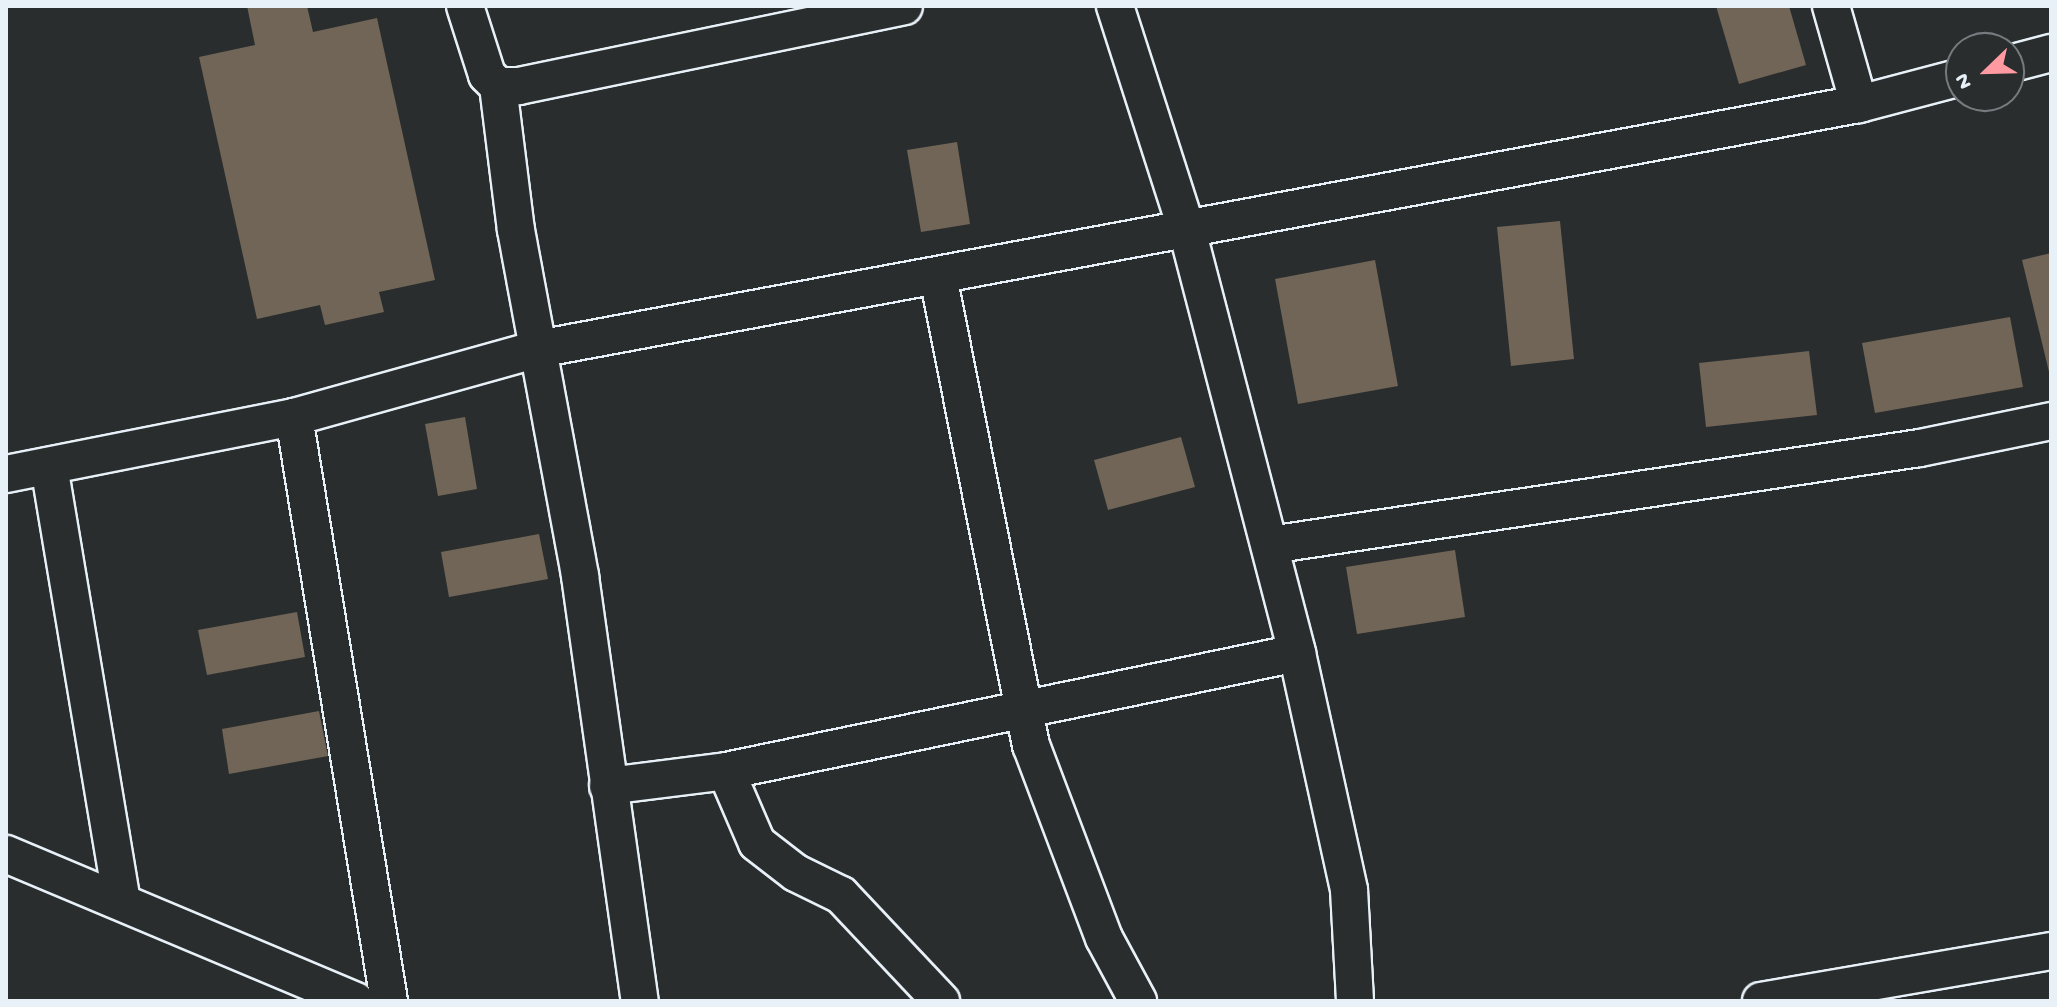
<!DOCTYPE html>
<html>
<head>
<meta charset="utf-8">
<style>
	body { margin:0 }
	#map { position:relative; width:2057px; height:1007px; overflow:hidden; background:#2a2d2e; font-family:"Gochi Hand",sans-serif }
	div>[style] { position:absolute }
	.building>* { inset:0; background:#706557 }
	.roads { filter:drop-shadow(2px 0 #e8f1f8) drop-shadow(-2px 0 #e8f1f8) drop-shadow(0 2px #e8f1f8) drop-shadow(0 -2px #e8f1f8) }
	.minor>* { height:36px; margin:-18px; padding:0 18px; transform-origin:18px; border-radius:18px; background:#2a2d2e }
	span { translate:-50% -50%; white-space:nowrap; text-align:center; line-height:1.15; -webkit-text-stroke:6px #2a2d2e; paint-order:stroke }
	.frame { position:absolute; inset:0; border:8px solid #e8f1f8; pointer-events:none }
	.north { position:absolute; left:1945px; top:32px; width:80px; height:80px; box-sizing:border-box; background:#2a2d2e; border:2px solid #767b7f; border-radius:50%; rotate:247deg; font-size:22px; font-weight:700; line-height:32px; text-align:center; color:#e8f1f8 }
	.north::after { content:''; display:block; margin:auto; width:28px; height:36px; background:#ff9aa2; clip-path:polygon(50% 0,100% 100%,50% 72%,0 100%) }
</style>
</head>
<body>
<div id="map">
	<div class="building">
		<div style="clip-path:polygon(247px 6px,307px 6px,313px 32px,377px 18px,435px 280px,379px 292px,384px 312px,325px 325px,320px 305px,257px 319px,199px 57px,255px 45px)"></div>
		<div style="clip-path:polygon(1716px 6px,1789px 6px,1806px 65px,1739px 84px)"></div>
		<div style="clip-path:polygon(957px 142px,970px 224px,921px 232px,907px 150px)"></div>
		<div style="clip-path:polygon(1560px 221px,1574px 359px,1511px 366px,1497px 227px)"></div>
		<div style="clip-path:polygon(2051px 253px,2051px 376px,2050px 376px,2022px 260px)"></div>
		<div style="clip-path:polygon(1375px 260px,1398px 386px,1298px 404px,1275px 279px)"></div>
		<div style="clip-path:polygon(2010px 317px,2023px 387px,1875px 413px,1862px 343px)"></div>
		<div style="clip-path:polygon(1809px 351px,1817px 415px,1706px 427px,1699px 363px)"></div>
		<div style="clip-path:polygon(465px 417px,477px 489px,438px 496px,425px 424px)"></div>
		<div style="clip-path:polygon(1181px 437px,1195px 487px,1108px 510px,1094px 460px)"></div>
		<div style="clip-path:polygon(539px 534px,548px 579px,449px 597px,441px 552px)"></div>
		<div style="clip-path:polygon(1455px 550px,1465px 617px,1357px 634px,1346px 567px)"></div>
		<div style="clip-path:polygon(297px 612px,305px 657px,207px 675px,198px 630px)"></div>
		<div style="clip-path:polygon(319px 711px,328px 756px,229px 774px,222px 729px)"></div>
	</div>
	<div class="roads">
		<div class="minor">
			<div style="left:465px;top:6px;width:72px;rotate:72.3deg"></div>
			<div style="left:487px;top:75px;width:16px;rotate:45deg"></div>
			<div style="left:498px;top:86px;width:145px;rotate:82.9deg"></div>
			<div style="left:516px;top:230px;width:352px;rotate:79.5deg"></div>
			<div style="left:580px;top:576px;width:429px;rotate:82deg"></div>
			<div style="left:1115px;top:6px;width:235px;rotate:72.2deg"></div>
			<div style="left:1187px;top:230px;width:437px;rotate:75.4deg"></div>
			<div style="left:1297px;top:653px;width:243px;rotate:77.6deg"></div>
			<div style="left:1349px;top:890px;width:111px;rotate:86.9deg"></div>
			<div style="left:1831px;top:6px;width:102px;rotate:74.1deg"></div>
			<div style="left:2009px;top:64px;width:43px;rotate:-14.7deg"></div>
			<div style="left:498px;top:86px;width:21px"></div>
			<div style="left:519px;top:86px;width:393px;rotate:-11.7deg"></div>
			<div style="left:938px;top:276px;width:478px;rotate:78.8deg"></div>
			<div style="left:1031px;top:745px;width:206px;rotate:69.3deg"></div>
			<div style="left:1104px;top:938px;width:72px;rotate:61.6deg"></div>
			<div style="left:294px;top:417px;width:592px;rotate:80.76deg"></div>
			<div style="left:49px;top:466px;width:440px;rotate:80.5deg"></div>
			<div style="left:6px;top:474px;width:294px;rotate:-11.2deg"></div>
			<div style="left:294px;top:417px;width:253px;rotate:-15.6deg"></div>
			<div style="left:538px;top:349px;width:1344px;rotate:-10.51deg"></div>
			<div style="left:1859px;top:104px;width:106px;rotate:-14.8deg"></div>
			<div style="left:1270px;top:545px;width:657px;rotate:-8.49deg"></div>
			<div style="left:1920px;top:448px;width:134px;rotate:-11.6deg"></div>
			<div style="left:726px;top:771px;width:78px;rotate:66.7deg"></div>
			<div style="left:757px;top:843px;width:49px;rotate:37.6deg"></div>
			<div style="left:796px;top:873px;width:50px;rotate:26.1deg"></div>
			<div style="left:841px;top:895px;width:146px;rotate:46.7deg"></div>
			<div style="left:608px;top:786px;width:119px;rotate:-7.2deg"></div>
			<div style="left:726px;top:771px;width:583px;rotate:-11.68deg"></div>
			<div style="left:6px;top:854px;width:379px;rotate:22.8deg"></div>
			<div style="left:1761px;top:1001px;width:294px;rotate:-9.8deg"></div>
		</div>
	</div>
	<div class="frame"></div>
	<div class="north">N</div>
</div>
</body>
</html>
